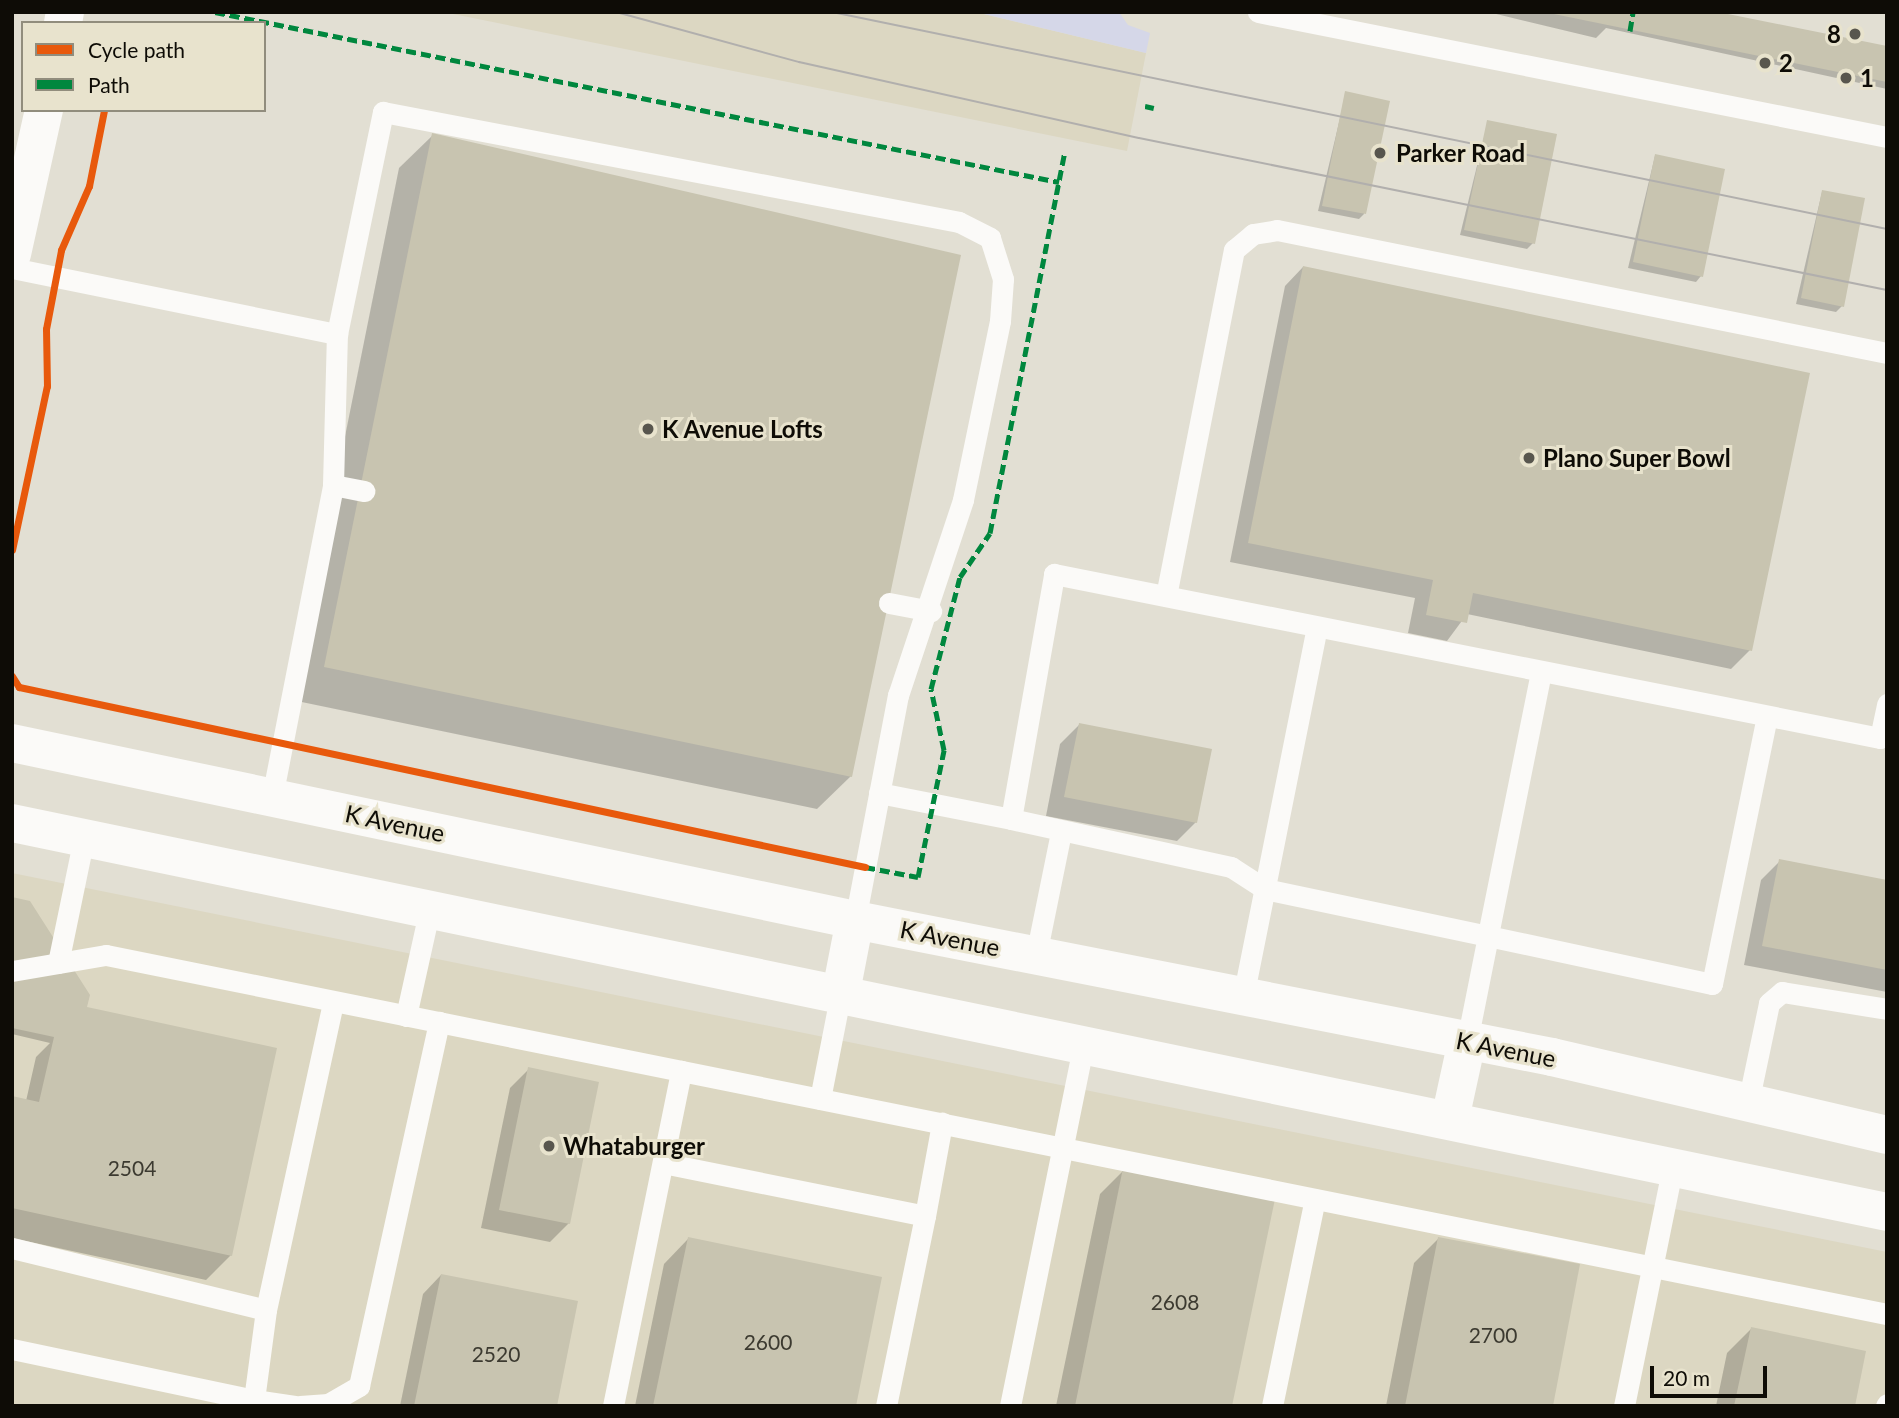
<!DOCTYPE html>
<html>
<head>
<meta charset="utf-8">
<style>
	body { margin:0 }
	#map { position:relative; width:1899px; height:1418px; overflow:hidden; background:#e2dfd3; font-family:Lato,sans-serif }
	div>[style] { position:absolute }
	.built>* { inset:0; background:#dcd7c2 }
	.green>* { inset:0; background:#d5d7e8 }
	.shadow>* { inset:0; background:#0003 }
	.building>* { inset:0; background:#c8c4b0 }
	.service>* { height:21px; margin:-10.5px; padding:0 10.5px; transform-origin:10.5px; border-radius:10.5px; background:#fbfaf8 }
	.secondary>* { height:38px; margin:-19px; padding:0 19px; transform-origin:19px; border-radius:19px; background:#fbfaf8 }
	.tram>* { height:2px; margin:-1px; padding:0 1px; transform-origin:1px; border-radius:1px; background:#b1afad }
	.quiet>* { height:5px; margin-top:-2.5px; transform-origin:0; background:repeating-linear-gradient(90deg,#00873e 0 10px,transparent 0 15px) }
	.cycleway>* { height:7px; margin:-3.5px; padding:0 3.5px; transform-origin:3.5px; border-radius:3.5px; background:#e8590c }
	.dots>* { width:19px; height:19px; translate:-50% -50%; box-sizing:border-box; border:4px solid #e8e3cd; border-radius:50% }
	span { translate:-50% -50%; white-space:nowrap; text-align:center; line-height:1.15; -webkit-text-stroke:6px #e8e3cd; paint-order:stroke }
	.number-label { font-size:21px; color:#3c3a30 }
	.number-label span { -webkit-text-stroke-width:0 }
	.poi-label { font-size:24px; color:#0e0c06; font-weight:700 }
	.right { translate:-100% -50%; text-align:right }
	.left { translate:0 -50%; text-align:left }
	.street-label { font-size:24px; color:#0e0c06 }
	.frame { position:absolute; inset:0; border:14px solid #0e0c06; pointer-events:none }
	.legend { position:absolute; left:21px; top:21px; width:245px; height:91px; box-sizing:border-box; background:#e8e3cd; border:2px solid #918d7d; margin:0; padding:9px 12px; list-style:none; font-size:21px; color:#0e0c06 }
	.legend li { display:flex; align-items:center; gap:14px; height:35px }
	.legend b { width:35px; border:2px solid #918d7d }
	.scale { position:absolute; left:1650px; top:1366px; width:117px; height:32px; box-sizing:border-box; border:4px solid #0e0c06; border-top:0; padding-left:9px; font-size:21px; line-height:24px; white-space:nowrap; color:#0e0c06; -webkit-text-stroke:5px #e8e3cd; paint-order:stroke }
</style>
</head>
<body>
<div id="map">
	<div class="built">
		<div style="clip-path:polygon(443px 12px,975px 12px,1146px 53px,1127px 151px)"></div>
		<div style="clip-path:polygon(12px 873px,1887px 1252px,1887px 1406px,12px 1406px)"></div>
	</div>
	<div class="green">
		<div style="clip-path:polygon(976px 12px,1119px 12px,1128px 25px,1150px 33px,1146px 53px)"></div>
	</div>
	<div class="shadow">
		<div style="clip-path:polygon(1488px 12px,1709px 12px,1887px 48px,1887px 89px,1606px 28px,1596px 38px)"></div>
		<div style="clip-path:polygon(1346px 93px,1364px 214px,1359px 219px,1318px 211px)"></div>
		<div style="clip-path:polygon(1488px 121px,1533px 243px,1527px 249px,1460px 235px)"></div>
		<div style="clip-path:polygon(433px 135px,851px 776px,817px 809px,292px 700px,399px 168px)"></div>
		<div style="clip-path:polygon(1655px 156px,1701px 276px,1696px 282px,1628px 268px)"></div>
		<div style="clip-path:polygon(1822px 192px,1842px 306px,1836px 312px,1796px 304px)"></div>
		<div style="clip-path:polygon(1303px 267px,1750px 650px,1731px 669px,1467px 614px,1447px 641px,1408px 633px,1415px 598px,1230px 562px,1285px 286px)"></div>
		<div style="clip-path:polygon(1079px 725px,1196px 822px,1177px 841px,1046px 816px,1060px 744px)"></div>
		<div style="clip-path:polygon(1780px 861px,1887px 882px,1887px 992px,1744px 965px,1761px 880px)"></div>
		<div style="clip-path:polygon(12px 899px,85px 1008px,231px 1255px,206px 1280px,12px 1238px,12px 1098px,26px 1101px,36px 1057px,50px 1043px,12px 1034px)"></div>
		<div style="clip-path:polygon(529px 1069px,569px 1223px,550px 1242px,481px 1228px,510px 1088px)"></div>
		<div style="clip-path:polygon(1124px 1170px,1230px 1406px,1056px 1406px,1100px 1194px)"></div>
		<div style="clip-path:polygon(688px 1239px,854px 1406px,635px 1406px,664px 1264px)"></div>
		<div style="clip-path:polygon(1438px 1239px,1551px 1406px,1386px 1406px,1414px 1263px)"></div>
		<div style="clip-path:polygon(441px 1275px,555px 1406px,400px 1406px,423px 1294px)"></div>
		<div style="clip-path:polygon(1751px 1329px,1853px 1406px,1716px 1406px,1727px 1353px)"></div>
	</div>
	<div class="building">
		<div style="clip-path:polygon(1544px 12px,1718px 12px,1887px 46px,1887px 82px)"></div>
		<div style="clip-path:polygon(1345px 91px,1390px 101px,1366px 214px,1322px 206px)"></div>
		<div style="clip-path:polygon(1487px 120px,1557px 134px,1535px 244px,1464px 230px)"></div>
		<div style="clip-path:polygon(432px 133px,961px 255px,852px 777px,324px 667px)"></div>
		<div style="clip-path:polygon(1655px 154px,1725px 169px,1703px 277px,1633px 262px)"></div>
		<div style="clip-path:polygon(1822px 190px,1865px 198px,1844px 307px,1801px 298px)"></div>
		<div style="clip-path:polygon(1303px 266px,1810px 373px,1752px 651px,1473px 593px,1467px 623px,1426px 615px,1433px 580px,1248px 543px)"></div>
		<div style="clip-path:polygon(1079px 723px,1212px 749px,1197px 823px,1064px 797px)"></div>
		<div style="clip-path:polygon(1779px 859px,1887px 880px,1887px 970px,1762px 946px)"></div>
		<div style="clip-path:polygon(12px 897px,30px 901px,90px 995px,87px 1007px,277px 1048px,232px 1256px,12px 1208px,12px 1096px,39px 1102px,54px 1037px,12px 1028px)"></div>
		<div style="clip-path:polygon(528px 1067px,599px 1082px,570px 1224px,499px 1210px)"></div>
		<div style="clip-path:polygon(1123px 1168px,1275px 1199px,1232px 1406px,1075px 1406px)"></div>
		<div style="clip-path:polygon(688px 1237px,882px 1277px,856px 1406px,653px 1406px)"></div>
		<div style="clip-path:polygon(1438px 1237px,1580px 1264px,1553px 1406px,1405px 1406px)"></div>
		<div style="clip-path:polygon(441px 1274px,578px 1301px,557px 1406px,414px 1406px)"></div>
		<div style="clip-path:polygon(1751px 1327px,1866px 1351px,1855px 1406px,1734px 1406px)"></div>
	</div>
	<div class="service">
		<div style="left:1258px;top:12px;width:641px;rotate:11.24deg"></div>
		<div style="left:12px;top:268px;width:332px;rotate:11.5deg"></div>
		<div style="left:333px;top:485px;width:32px;rotate:11deg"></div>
		<div style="left:1166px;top:596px;width:353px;rotate:-78.9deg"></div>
		<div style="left:1234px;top:250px;width:25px;rotate:-40deg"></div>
		<div style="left:1253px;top:234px;width:24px;rotate:-9deg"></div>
		<div style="left:1277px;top:230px;width:622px;rotate:11.4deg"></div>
		<div style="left:889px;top:603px;width:43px;rotate:10.8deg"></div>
		<div style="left:1541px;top:672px;width:269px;rotate:101.4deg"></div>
		<div style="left:1488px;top:936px;width:228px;rotate:-168.1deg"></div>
		<div style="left:1265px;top:889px;width:40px;rotate:-147.1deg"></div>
		<div style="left:1231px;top:867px;width:225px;rotate:-167.7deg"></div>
		<div style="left:1011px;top:819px;width:249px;rotate:-80deg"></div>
		<div style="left:1054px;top:574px;width:842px;rotate:11.23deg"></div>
		<div style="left:1880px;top:738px;width:35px;rotate:-78deg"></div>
		<div style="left:879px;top:793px;width:135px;rotate:11.1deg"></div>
		<div style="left:272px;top:797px;width:318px;rotate:-78.9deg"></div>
		<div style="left:333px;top:485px;width:151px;rotate:-88.5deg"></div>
		<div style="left:337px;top:334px;width:227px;rotate:-78.3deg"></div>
		<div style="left:383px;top:112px;width:586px;rotate:10.81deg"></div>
		<div style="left:959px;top:222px;width:35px;rotate:27deg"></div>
		<div style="left:990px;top:238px;width:43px;rotate:72.4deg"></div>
		<div style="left:1003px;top:279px;width:42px;rotate:94.1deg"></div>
		<div style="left:1000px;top:321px;width:183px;rotate:101.7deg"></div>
		<div style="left:963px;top:500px;width:206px;rotate:108.4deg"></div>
		<div style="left:898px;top:695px;width:229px;rotate:100.8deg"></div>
		<div style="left:1036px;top:955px;width:126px;rotate:-78.5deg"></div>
		<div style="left:58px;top:963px;width:128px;rotate:-78.3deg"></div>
		<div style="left:12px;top:971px;width:95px;rotate:-9.7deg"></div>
		<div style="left:106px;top:955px;width:1817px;rotate:11.4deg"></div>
		<div style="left:1243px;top:997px;width:376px;rotate:-78.7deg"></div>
		<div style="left:406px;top:1016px;width:111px;rotate:-77.5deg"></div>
		<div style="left:1467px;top:1041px;width:107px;rotate:-78.7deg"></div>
		<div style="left:1488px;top:936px;width:229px;rotate:12.1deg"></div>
		<div style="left:1712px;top:984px;width:273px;rotate:-78.4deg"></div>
		<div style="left:820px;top:1099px;width:104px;rotate:-78.9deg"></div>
		<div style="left:1748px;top:1103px;width:102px;rotate:-78.1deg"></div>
		<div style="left:1769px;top:1003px;width:17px;rotate:-40deg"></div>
		<div style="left:1782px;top:992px;width:106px;rotate:9.2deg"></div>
		<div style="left:663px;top:1163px;width:267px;rotate:11.4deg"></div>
		<div style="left:925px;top:1216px;width:194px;rotate:101.6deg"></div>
		<div style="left:925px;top:1216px;width:95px;rotate:-79.6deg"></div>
		<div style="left:12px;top:1248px;width:261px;rotate:13.7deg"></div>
		<div style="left:266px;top:1310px;width:91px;rotate:97.6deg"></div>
		<div style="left:254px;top:1400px;width:41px;rotate:8.3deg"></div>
		<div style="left:266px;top:1310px;width:315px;rotate:-77.7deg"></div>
		<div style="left:12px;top:1349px;width:247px;rotate:11.9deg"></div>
		<div style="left:300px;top:1406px;width:28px;rotate:-4deg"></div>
		<div style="left:328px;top:1404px;width:36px;rotate:-30deg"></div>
		<div style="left:359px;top:1386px;width:373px;rotate:-77.6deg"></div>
		<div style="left:613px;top:1406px;width:342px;rotate:-78.5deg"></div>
		<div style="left:1010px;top:1406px;width:370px;rotate:-78.5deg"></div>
		<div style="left:1272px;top:1406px;width:211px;rotate:-78.3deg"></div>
		<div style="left:1624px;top:1406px;width:245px;rotate:-78.5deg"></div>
		<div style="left:1886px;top:1406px;width:2px;rotate:-63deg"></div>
	</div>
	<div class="secondary">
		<div style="left:63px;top:23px;width:11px;rotate:-80deg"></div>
		<div style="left:12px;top:254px;width:148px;rotate:-77.5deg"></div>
		<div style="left:12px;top:743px;width:861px;rotate:11.86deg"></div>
		<div style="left:855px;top:920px;width:710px;rotate:11.12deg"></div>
		<div style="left:1552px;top:1057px;width:344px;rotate:13.1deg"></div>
		<div style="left:12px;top:823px;width:1915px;rotate:11.72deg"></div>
		<div style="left:840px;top:997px;width:78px;rotate:-79deg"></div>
		<div style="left:1450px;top:1119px;width:80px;rotate:-77.7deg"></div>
	</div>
	<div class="tram">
		<div style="left:616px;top:12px;width:190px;rotate:15.3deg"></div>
		<div style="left:799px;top:62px;width:348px;rotate:12.6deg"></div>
		<div style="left:1139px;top:138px;width:763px;rotate:11.49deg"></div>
		<div style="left:832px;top:12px;width:1077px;rotate:11.62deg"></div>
	</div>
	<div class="quiet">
		<div style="left:215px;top:12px;width:861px;rotate:11.39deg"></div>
		<div style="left:1630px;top:31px;width:19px;rotate:-81deg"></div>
		<div style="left:1145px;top:106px;width:9px;rotate:13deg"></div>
		<div style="left:865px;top:867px;width:54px;rotate:10.7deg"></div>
		<div style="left:918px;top:877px;width:130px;rotate:-78.4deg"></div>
		<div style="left:944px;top:750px;width:62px;rotate:-102deg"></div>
		<div style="left:931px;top:689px;width:116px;rotate:-75.5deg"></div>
		<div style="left:960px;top:577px;width:53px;rotate:-55.7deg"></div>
		<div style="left:990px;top:533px;width:389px;rotate:-78.9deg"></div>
	</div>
	<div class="cycleway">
		<div style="left:12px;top:550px;width:168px;rotate:-78deg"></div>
		<div style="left:47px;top:386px;width:57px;rotate:-91deg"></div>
		<div style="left:46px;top:329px;width:80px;rotate:-79.2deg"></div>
		<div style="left:61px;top:250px;width:70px;rotate:-66.4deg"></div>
		<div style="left:89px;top:186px;width:77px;rotate:-78.8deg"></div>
		<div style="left:12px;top:676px;width:13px;rotate:58deg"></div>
		<div style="left:19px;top:687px;width:865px;rotate:12.01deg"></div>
	</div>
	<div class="dots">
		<div style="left:1855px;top:34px;background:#58564e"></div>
		<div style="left:1765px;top:63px;background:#58564e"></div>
		<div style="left:1846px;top:78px;background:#58564e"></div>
		<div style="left:1380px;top:153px;background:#58564e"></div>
		<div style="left:648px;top:429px;background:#58564e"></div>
		<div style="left:1529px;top:458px;background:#58564e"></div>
		<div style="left:549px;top:1146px;background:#58564e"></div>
	</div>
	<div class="number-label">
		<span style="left:132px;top:1168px">2504</span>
		<span style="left:1175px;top:1302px">2608</span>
		<span style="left:1493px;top:1335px">2700</span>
		<span style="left:768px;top:1342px">2600</span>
		<span style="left:496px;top:1354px">2520</span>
	</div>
	<div class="poi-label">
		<span class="right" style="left:1841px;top:34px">8</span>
		<span class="left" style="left:1779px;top:63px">2</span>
		<span class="left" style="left:1860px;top:78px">1</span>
		<span class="left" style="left:1396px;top:153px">Parker Road</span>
		<span class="left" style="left:662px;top:429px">K Avenue Lofts</span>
		<span class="left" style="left:1543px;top:458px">Plano Super Bowl</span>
		<span class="left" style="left:563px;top:1146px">Whataburger</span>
	</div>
	<div class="street-label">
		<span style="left:395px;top:823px;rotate:12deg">K Avenue</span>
		<span style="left:950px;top:938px;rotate:11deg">K Avenue</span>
		<span style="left:1506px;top:1049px;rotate:11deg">K Avenue</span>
	</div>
	<div class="frame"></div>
	<ul class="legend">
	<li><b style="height:9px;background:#e8590c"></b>Cycle path</li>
	<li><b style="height:9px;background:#00873e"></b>Path</li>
	</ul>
	<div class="scale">20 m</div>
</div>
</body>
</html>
